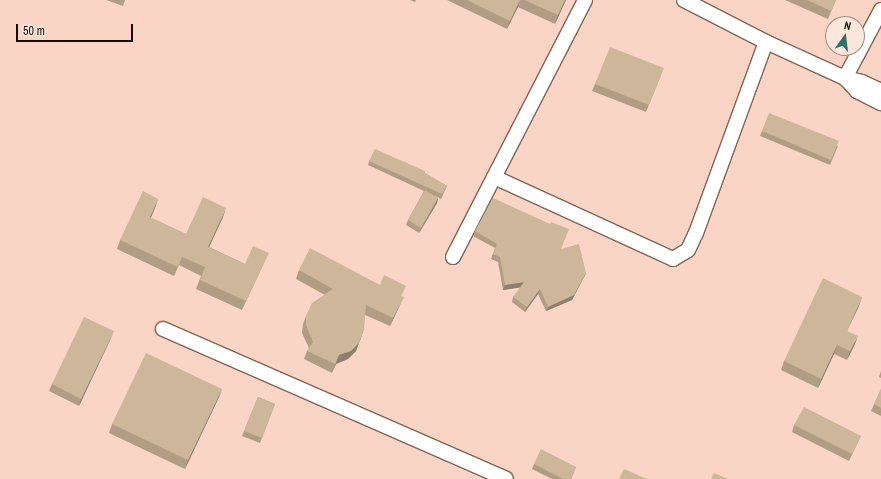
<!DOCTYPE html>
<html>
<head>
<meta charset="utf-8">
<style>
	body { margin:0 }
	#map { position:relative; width:881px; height:479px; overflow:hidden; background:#fad5c5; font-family:"Archivo Narrow",sans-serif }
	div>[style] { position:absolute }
	.roads { filter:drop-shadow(1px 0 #836355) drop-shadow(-1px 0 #836355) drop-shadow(0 1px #836355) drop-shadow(0 -1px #836355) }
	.minor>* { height:14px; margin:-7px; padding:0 7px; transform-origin:7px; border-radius:7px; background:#fff }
	.wall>* { inset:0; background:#b09d84 }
	.shaded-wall>* { inset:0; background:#907f6c }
	.building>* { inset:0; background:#cdb69a }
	span { translate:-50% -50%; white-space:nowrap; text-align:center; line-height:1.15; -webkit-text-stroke:4px #fde6dc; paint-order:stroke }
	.north { position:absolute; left:825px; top:16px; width:40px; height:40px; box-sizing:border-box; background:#fde6dc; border:1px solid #a18f87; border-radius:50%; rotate:14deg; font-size:11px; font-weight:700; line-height:16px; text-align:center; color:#180c07 }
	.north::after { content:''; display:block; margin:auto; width:14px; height:18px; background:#2a736d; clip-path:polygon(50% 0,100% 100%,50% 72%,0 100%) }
	.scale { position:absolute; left:16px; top:24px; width:117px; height:18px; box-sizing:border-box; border:2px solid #180c07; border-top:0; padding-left:5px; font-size:12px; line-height:14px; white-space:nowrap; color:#180c07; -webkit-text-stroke:3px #fde6dc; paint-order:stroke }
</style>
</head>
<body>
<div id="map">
	<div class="roads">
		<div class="minor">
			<div style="left:684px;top:0;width:92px;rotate:27.1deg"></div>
			<div style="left:766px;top:42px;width:87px;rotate:24.5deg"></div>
			<div style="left:845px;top:78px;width:17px;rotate:13deg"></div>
			<div style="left:862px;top:82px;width:21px;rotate:25deg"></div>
			<div style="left:845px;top:78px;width:77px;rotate:-62.1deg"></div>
			<div style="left:845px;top:78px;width:18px;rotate:47deg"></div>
			<div style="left:857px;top:91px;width:27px;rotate:27deg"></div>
			<div style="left:494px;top:177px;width:197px;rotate:24.6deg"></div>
			<div style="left:673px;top:259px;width:17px;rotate:-31deg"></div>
			<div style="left:688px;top:250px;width:19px;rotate:-65deg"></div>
			<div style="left:696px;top:233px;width:203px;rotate:-69.9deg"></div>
			<div style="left:453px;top:257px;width:289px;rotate:-62.8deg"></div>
			<div style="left:163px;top:329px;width:374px;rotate:23.6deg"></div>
		</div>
	</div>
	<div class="wall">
		<div style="clip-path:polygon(106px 0,125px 0,123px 6px)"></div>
		<div style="clip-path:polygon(410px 0,416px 0,415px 2px)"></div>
		<div style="clip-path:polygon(447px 0,566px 0,555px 24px,518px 7px,507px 29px)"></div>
		<div style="clip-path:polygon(785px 0,836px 0,828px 19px)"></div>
		<div style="clip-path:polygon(661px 75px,646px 112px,592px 91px,595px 84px)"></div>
		<div style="clip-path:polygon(762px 131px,838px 146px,830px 165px,760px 136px)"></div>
		<div style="clip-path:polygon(369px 161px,425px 173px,447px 186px,441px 199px,434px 195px,438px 198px,437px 203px,419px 233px,406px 225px,408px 220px,424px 191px,368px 165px)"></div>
		<div style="clip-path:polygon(158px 199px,151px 218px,186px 234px,223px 217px,209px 247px,245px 264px,265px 261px,242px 310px,196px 289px,201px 276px,179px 265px,174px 276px,117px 249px,120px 240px)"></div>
		<div style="clip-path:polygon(475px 231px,561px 249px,586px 273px,584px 277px,572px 300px,546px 311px,538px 294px,525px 312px,512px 302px,513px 297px,521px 287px,503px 290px,498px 262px,491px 259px,495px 248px,473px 236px)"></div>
		<div style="clip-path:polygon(299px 270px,402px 296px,400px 305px,390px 326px,365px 315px,361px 338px,356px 351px,348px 359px,336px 364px,332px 373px,304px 359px,307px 351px,309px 348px,302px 333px,303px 324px,306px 316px,325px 295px,296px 279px)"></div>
		<div style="clip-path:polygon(859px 306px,847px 331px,855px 344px,847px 360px,834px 354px,818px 388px,781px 370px,784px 361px)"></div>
		<div style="clip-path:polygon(111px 338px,79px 406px,49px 391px,52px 384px)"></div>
		<div style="clip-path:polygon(881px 371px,881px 378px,879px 377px)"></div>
		<div style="clip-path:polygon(222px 389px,219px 397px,185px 469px,109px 433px,112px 424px)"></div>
		<div style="clip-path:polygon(881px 389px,881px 416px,871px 411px)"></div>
		<div style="clip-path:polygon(258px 397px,275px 404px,260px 443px,242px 436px)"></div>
		<div style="clip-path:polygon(794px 425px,861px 436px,858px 442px,849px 461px,792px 432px)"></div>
		<div style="clip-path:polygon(534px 464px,576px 467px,571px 479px,552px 479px,532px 469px)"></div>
	</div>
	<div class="shaded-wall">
		<div style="clip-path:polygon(520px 0,518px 7px,507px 29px,510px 21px)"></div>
		<div style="clip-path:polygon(565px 0,566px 0,555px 24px,558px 15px)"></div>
		<div style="clip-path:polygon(438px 198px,437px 203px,419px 233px,421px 228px)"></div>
		<div style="clip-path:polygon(158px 199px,155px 208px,147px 226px,150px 217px)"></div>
		<div style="clip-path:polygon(226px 208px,223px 217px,205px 256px,208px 247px)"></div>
		<div style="clip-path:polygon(586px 273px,584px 277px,572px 300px,546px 311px,548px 307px)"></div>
		<div style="clip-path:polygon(524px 282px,523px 287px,503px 290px,505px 285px)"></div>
		<div style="clip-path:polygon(540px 289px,538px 294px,525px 312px,527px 307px)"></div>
		<div style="clip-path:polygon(404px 297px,400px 305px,390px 326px,393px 318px)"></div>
		<div style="clip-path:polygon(862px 297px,859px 306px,843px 339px,847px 331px)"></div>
		<div style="clip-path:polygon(364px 329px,356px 351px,348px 359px,336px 364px,332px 373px,339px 355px)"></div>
		<div style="clip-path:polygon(114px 331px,111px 338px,79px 406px,81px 399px)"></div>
		<div style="clip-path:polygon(858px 336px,855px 344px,847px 360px,850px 351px)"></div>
		<div style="clip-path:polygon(837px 345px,834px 354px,818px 388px,821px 379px)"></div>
		<div style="clip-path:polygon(222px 389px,219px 397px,185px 469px,188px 460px)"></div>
	</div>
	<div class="building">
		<div style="clip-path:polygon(467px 0,520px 0,510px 21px)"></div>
		<div style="clip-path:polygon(524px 0,565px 0,558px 15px)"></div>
		<div style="clip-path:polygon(807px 0,836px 0,831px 11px)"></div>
		<div style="clip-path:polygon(610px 47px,664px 68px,649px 105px,595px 84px)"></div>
		<div style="clip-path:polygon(769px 113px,839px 141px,831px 160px,762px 131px)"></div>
		<div style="clip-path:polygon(375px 149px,425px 171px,425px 173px,447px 186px,442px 194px,369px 161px)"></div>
		<div style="clip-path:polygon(425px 190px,438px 198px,421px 228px,408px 220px)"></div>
		<div style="clip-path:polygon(143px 191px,158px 199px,150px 217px,186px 234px,203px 197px,226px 208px,208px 247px,245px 264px,253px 246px,269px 253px,246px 301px,200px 280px,205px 267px,182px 257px,178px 267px,120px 240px)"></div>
		<div style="clip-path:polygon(493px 198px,550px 224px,551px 222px,569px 229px,561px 249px,579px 244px,586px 273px,574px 295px,548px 307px,540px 289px,527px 307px,513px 297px,524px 282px,505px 285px,500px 257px,493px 254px,497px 244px,475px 231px)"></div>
		<div style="clip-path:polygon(310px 248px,380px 285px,384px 275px,406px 286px,401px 296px,404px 297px,393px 318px,366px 305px,364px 329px,359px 343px,351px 351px,339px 355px,335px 364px,307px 351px,313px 342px,306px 325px,306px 316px,312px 303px,333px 289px,299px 270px)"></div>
		<div style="clip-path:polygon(823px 278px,862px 297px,847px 331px,858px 336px,850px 351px,837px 345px,821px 379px,784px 361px)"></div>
		<div style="clip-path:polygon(84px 317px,114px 331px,81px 399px,52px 384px)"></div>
		<div style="clip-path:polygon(146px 353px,222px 389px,188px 460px,112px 424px)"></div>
		<div style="clip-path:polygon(881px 389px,881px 408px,874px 404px)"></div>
		<div style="clip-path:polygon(258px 397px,275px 404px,262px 438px,244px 431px)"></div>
		<div style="clip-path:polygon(804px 407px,861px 436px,852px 454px,794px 425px)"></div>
		<div style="clip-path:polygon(541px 449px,576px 467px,570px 479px,563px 479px,534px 464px)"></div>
		<div style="clip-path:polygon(624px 469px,647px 479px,619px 479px)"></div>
		<div style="clip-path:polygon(714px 473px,728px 479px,711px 479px)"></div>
	</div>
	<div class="north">N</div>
	<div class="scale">50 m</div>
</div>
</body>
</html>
